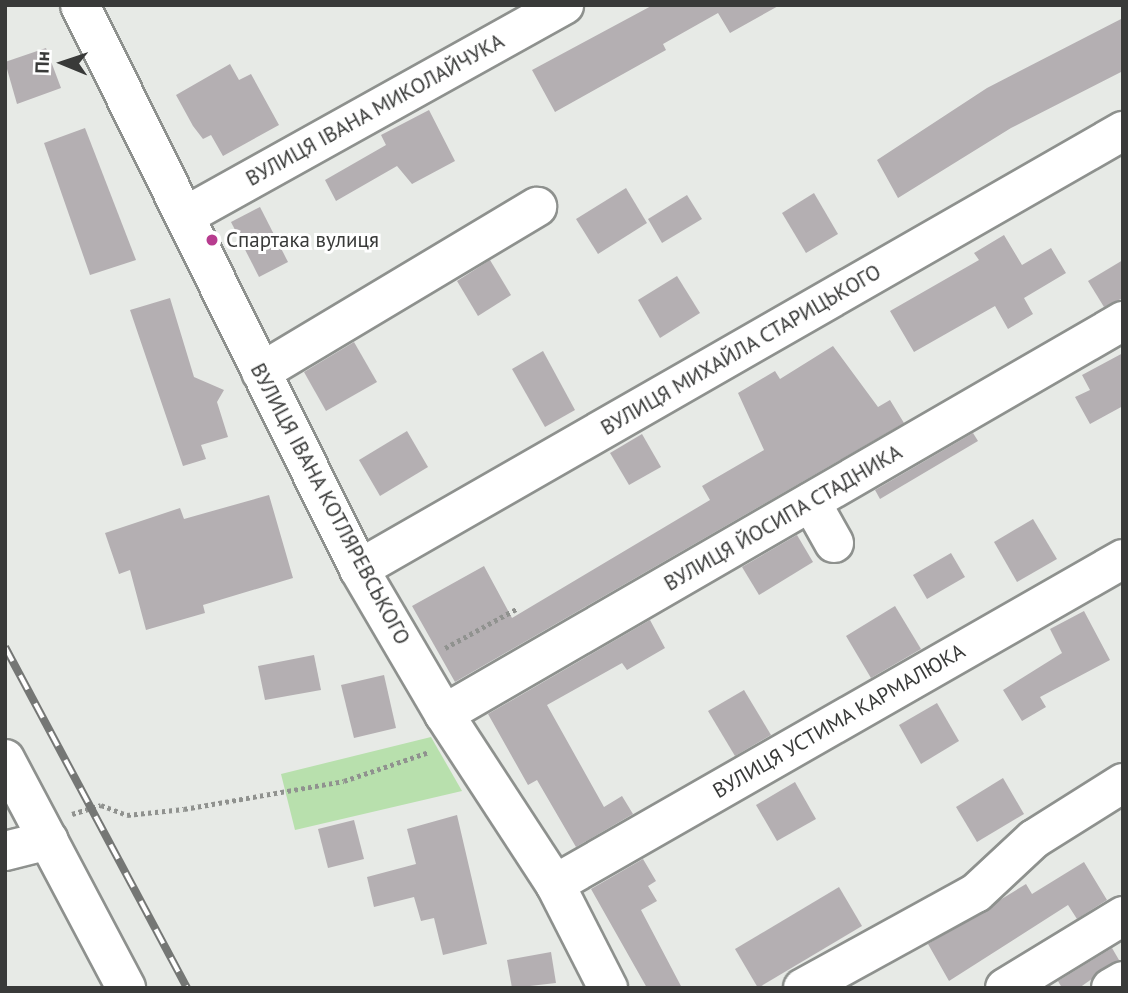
<!DOCTYPE html>
<html>
<head>
<meta charset="utf-8">
<style>
	body { margin:0 }
	#map { position:relative; width:1128px; height:993px; overflow:hidden; background:#e7eae6; font-family:"PT Sans",sans-serif }
	div>[style] { position:absolute }
	.green>* { inset:0; background:#b8e0ad }
	.building>* { inset:0; background:#b4afb2 }
	.path>* { height:4.5px; margin-top:-2.25px; transform-origin:0; background:repeating-linear-gradient(90deg,#90928f 0 3.5px,transparent 0 7px) }
	.roads { filter:drop-shadow(2px 0 #8e918e) drop-shadow(-2px 0 #8e918e) drop-shadow(0 2px #8e918e) drop-shadow(0 -2px #8e918e) }
	.minor>* { height:38px; margin:-19px; padding:0 19px; transform-origin:19px; border-radius:19px; background:#fff }
	.rail>* { height:8px; margin-top:-4px; transform-origin:0; background:repeating-linear-gradient(90deg,#fff 0 16px,#757775 0 32px); box-sizing:border-box; border-block:2px solid #757775 }
	.dots>* { width:19px; height:19px; translate:-50% -50%; box-sizing:border-box; border:4px solid #fff; border-radius:50% }
	span { translate:-50% -50%; white-space:nowrap; text-align:center; line-height:1.15; -webkit-text-stroke:6px #fff; paint-order:stroke }
	.street-label { font-size:21px; color:#393a39 }
	.poi-label { font-size:21px; color:#393a39 }
	.left { translate:0 -50%; text-align:left }
	.frame { position:absolute; inset:0; border:7px solid #393a39; pointer-events:none }
	.north { position:absolute; left:28px; top:28px; width:70px; height:70px; -webkit-text-stroke:5px #fff; paint-order:stroke; rotate:272deg; font-size:19px; font-weight:700; line-height:28px; text-align:center; color:#393a39 }
	.north::after { content:''; display:block; margin:auto; width:24px; height:32px; background:#393a39; clip-path:polygon(50% 0,100% 100%,50% 72%,0 100%) }
</style>
</head>
<body>
<div id="map">
	<div class="green">
		<div style="clip-path:polygon(431px 737px,462px 791px,295px 830px,281px 774px)"></div>
	</div>
	<div class="building">
		<div style="clip-path:polygon(653px 5px,780px 5px,730px 33px,718px 13px,663px 44px,666px 50px,555px 112px,532px 70px)"></div>
		<div style="clip-path:polygon(1123px 18px,1123px 71px,1011px 128px,898px 198px,877px 160px,987px 88px)"></div>
		<div style="clip-path:polygon(46px 48px,61px 88px,17px 104px,5px 62px)"></div>
		<div style="clip-path:polygon(230px 64px,239px 80px,251px 74px,279px 125px,223px 156px,211px 135px,203px 139px,193px 126px,176px 95px)"></div>
		<div style="clip-path:polygon(429px 110px,455px 161px,412px 184px,397px 166px,336px 201px,325px 180px,386px 145px,381px 135px)"></div>
		<div style="clip-path:polygon(85px 128px,136px 260px,90px 275px,44px 143px)"></div>
		<div style="clip-path:polygon(626px 188px,647px 223px,598px 254px,576px 219px)"></div>
		<div style="clip-path:polygon(814px 193px,838px 234px,806px 253px,782px 213px)"></div>
		<div style="clip-path:polygon(687px 195px,702px 219px,662px 243px,648px 219px)"></div>
		<div style="clip-path:polygon(260px 207px,288px 262px,259px 277px,231px 222px)"></div>
		<div style="clip-path:polygon(1004px 235px,1022px 265px,1051px 248px,1066px 273px,1024px 298px,1033px 314px,1008px 329px,995px 306px,914px 352px,890px 311px,979px 260px,974px 253px)"></div>
		<div style="clip-path:polygon(490px 260px,511px 295px,478px 316px,457px 281px)"></div>
		<div style="clip-path:polygon(1123px 260px,1123px 298px,1104px 307px,1088px 281px)"></div>
		<div style="clip-path:polygon(677px 276px,700px 313px,660px 338px,638px 300px)"></div>
		<div style="clip-path:polygon(170px 298px,194px 377px,224px 390px,217px 402px,228px 437px,201px 445px,206px 459px,183px 466px,130px 310px)"></div>
		<div style="clip-path:polygon(354px 342px,377px 382px,326px 411px,304px 372px)"></div>
		<div style="clip-path:polygon(833px 346px,878px 407px,890px 400px,904px 423px,455px 682px,412px 606px,484px 566px,512px 618px,710px 500px,702px 486px,764px 450px,738px 393px,775px 371px,780px 379px)"></div>
		<div style="clip-path:polygon(543px 351px,575px 410px,545px 427px,512px 369px)"></div>
		<div style="clip-path:polygon(1123px 353px,1123px 406px,1090px 424px,1075px 397px,1090px 390px,1082px 375px)"></div>
		<div style="clip-path:polygon(407px 431px,428px 467px,380px 496px,359px 460px)"></div>
		<div style="clip-path:polygon(973px 433px,978px 441px,880px 499px,875px 490px)"></div>
		<div style="clip-path:polygon(642px 434px,661px 467px,629px 485px,610px 453px)"></div>
		<div style="clip-path:polygon(269px 495px,293px 578px,203px 605px,205px 613px,146px 630px,130px 570px,119px 574px,105px 533px,180px 508px,184px 519px)"></div>
		<div style="clip-path:polygon(1033px 519px,1057px 559px,1017px 582px,994px 542px)"></div>
		<div style="clip-path:polygon(797px 535px,813px 562px,759px 595px,742px 567px)"></div>
		<div style="clip-path:polygon(951px 553px,965px 577px,927px 599px,913px 575px)"></div>
		<div style="clip-path:polygon(895px 606px,921px 649px,871px 678px,846px 636px)"></div>
		<div style="clip-path:polygon(1084px 611px,1110px 660px,1040px 697px,1046px 707px,1022px 721px,1003px 690px,1062px 653px,1050px 629px)"></div>
		<div style="clip-path:polygon(650px 620px,665px 648px,627px 670px,622px 663px,547px 705px,604px 807px,622px 796px,633px 814px,576px 847px,537px 780px,528px 785px,488px 714px)"></div>
		<div style="clip-path:polygon(314px 655px,321px 690px,265px 700px,258px 666px)"></div>
		<div style="clip-path:polygon(384px 675px,396px 728px,354px 738px,341px 685px)"></div>
		<div style="clip-path:polygon(744px 690px,771px 735px,735px 756px,708px 711px)"></div>
		<div style="clip-path:polygon(937px 703px,959px 741px,921px 764px,899px 725px)"></div>
		<div style="clip-path:polygon(1003px 778px,1024px 814px,977px 842px,956px 807px)"></div>
		<div style="clip-path:polygon(795px 782px,816px 819px,777px 841px,756px 805px)"></div>
		<div style="clip-path:polygon(457px 815px,487px 944px,443px 955px,434px 918px,421px 921px,414px 897px,374px 907px,367px 877px,416px 864px,407px 829px)"></div>
		<div style="clip-path:polygon(354px 820px,364px 859px,328px 868px,318px 829px)"></div>
		<div style="clip-path:polygon(643px 859px,656px 881px,648px 886px,657px 901px,641px 910px,682px 988px,647px 988px,591px 889px)"></div>
		<div style="clip-path:polygon(1084px 862px,1107px 900px,1077px 919px,1068px 905px,949px 981px,928px 944px,1026px 884px,1032px 894px)"></div>
		<div style="clip-path:polygon(839px 887px,862px 926px,758px 988px,735px 949px)"></div>
		<div style="clip-path:polygon(1112px 948px,1119px 960px,1079px 988px,1062px 988px,1058px 981px)"></div>
		<div style="clip-path:polygon(551px 952px,556px 983px,512px 988px,507px 960px)"></div>
	</div>
	<div class="path">
		<div style="left:445px;top:648px;width:83px;rotate:-28.7deg"></div>
		<div style="left:72px;top:814px;width:30px;rotate:-17deg"></div>
		<div style="left:101px;top:805px;width:28px;rotate:21deg"></div>
		<div style="left:127px;top:815px;width:57px;rotate:-6deg"></div>
		<div style="left:184px;top:809px;width:162px;rotate:-9.9deg"></div>
		<div style="left:344px;top:781px;width:90px;rotate:-18.8deg"></div>
	</div>
	<div class="roads">
		<div class="minor">
			<div style="left:80px;top:5px;width:629px;rotate:63.68deg"></div>
			<div style="left:359px;top:569px;width:168px;rotate:59.6deg"></div>
			<div style="left:444px;top:714px;width:203px;rotate:56.9deg"></div>
			<div style="left:555px;top:884px;width:117px;rotate:63deg"></div>
			<div style="left:185px;top:216px;width:434px;rotate:-29.1deg"></div>
			<div style="left:261px;top:372px;width:322px;rotate:-30.9deg"></div>
			<div style="left:811px;top:502px;width:47px;rotate:60.7deg"></div>
			<div style="left:359px;top:569px;width:881px;rotate:-29.83deg"></div>
			<div style="left:444px;top:714px;width:785px;rotate:-30.06deg"></div>
			<div style="left:5px;top:759px;width:259px;rotate:62.1deg"></div>
			<div style="left:5px;top:851px;width:45px;rotate:-14deg"></div>
			<div style="left:555px;top:884px;width:654px;rotate:-29.78deg"></div>
			<div style="left:803px;top:988px;width:197px;rotate:-28.8deg"></div>
			<div style="left:976px;top:893px;width:79px;rotate:-43deg"></div>
			<div style="left:1034px;top:839px;width:105px;rotate:-32.2deg"></div>
			<div style="left:1005px;top:988px;width:138px;rotate:-31.4deg"></div>
			<div style="left:1111px;top:988px;width:14px;rotate:-30deg"></div>
		</div>
	</div>
	<div class="rail">
		<div style="left:5px;top:647px;width:387px;rotate:61.9deg"></div>
	</div>
	<div class="dots">
		<div style="left:212px;top:240px;background:#b73c8f"></div>
	</div>
	<div class="street-label">
		<span style="left:375px;top:110px;rotate:-29deg">ВУЛИЦЯ ІВАНА МИКОЛАЙЧУКА</span>
		<span style="left:741px;top:350px;rotate:-30deg">ВУЛИЦЯ МИХАЙЛА СТАРИЦЬКОГО</span>
		<span style="left:330px;top:504px;rotate:62deg">ВУЛИЦЯ ІВАНА КОТЛЯРЕВСЬКОГО</span>
		<span style="left:783px;top:518px;rotate:-30deg">ВУЛИЦЯ ЙОСИПА СТАДНИКА</span>
		<span style="left:839px;top:721px;rotate:-30deg">ВУЛИЦЯ УСТИМА КАРМАЛЮКА</span>
	</div>
	<div class="poi-label">
		<span class="left" style="left:226px;top:240px">Спартака вулиця</span>
	</div>
	<div class="frame"></div>
	<div class="north">Пн</div>
</div>
</body>
</html>
